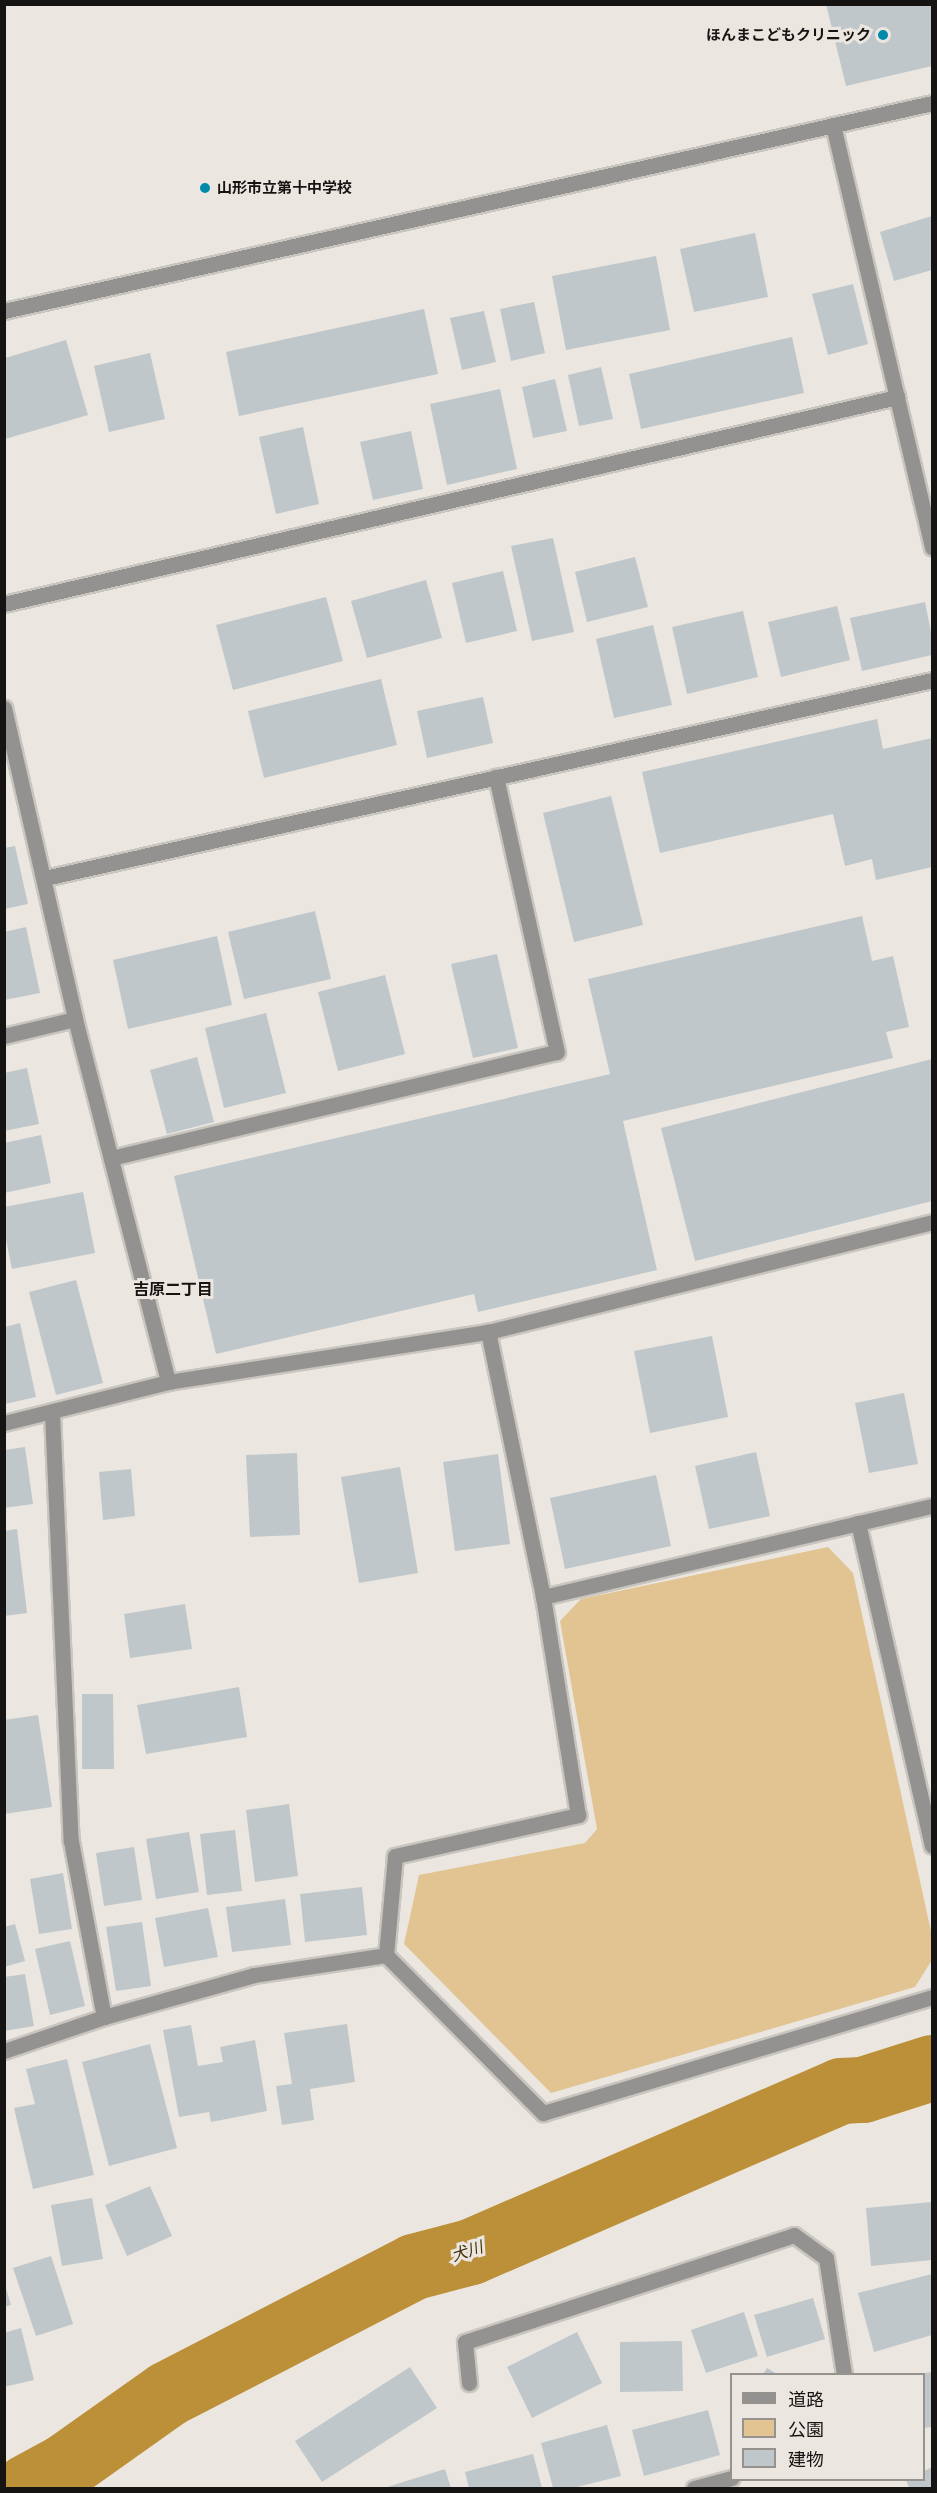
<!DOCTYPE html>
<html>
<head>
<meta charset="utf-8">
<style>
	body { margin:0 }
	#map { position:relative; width:937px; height:2493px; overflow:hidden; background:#ebe7e0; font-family:"IBM Plex Sans","Noto Sans JP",sans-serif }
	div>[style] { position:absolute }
	.green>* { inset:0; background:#e1c492 }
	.river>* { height:66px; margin:-33px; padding:0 33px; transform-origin:33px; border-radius:33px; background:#bc8f39 }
	.building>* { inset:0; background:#bfc7ca }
	.roads { filter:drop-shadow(2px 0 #c9c5bf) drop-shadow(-2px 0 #c9c5bf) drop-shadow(0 2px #c9c5bf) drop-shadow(0 -2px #c9c5bf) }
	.minor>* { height:15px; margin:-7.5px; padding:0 7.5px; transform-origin:7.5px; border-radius:7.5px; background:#949290 }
	.dots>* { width:16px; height:16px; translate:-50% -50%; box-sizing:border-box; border:3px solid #ebe7e0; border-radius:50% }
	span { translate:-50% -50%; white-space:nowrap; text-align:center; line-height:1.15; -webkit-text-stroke:6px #ebe7e0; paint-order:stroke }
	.poi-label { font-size:15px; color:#161412; font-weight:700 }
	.right { translate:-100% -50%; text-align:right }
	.left { translate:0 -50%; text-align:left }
	.neighbourhood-label { font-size:16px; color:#161412; font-weight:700 }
	.water-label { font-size:16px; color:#43300b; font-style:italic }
	.frame { position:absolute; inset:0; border:6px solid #161412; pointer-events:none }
	.legend { position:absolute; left:730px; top:2373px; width:195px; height:108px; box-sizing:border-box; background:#ebe7e0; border:2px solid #96938e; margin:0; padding:8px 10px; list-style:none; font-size:18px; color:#161412 }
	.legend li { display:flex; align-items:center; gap:12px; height:30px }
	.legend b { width:30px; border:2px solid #96938e }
</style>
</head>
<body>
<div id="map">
	<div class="green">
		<div style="clip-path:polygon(828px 1547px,853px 1573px,932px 1936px,932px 1960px,915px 1987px,551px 2093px,404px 1944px,419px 1875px,585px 1843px,597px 1829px,560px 1621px,581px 1599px)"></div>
	</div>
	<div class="river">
		<div style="left:26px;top:2488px;width:44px;rotate:-28.3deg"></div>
		<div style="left:65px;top:2467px;width:126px;rotate:-35.3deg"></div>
		<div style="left:168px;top:2394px;width:277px;rotate:-27.3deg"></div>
		<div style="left:414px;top:2267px;width:59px;rotate:-14.7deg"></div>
		<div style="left:471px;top:2252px;width:404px;rotate:-23.5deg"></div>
		<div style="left:841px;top:2091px;width:22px;rotate:-3deg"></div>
		<div style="left:863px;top:2090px;width:72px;rotate:-17.7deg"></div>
	</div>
	<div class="building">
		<div style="clip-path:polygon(826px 4px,932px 4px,932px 66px,846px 86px)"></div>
		<div style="clip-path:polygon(932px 216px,932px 270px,894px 281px,880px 232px)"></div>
		<div style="clip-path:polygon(755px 233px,768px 297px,694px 312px,680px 249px)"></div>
		<div style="clip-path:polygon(656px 256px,670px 330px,566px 350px,552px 276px)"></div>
		<div style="clip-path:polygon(853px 284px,868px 344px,828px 355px,812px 294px)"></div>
		<div style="clip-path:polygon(534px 302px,545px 353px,511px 361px,500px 309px)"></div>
		<div style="clip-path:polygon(424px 309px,438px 374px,239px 416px,226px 352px)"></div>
		<div style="clip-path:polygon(484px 311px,496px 362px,462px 370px,450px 318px)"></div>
		<div style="clip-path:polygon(792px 337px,804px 393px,641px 429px,629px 374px)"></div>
		<div style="clip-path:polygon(66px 340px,88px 415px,5px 439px,5px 358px)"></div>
		<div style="clip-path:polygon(150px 353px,165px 419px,109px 432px,94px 366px)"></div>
		<div style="clip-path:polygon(601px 367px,613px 419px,579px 426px,568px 375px)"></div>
		<div style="clip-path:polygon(555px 379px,567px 431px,533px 438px,522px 387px)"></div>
		<div style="clip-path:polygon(500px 389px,517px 469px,447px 485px,430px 404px)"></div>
		<div style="clip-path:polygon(303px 427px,319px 504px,276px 514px,259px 437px)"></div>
		<div style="clip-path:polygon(411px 431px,423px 489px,373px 500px,360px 442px)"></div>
		<div style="clip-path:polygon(553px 538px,574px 632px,532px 641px,511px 546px)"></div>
		<div style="clip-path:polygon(635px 557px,648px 607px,587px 622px,575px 572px)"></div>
		<div style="clip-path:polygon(503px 571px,517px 631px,466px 643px,452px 583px)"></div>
		<div style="clip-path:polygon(426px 580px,442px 638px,367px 658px,351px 601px)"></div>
		<div style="clip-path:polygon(326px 597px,343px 661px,233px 690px,216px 625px)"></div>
		<div style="clip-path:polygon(925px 602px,932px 637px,932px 655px,862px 671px,850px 618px)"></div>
		<div style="clip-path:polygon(837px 606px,850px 660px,781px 677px,768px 622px)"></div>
		<div style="clip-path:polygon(743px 611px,758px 677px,687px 694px,672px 627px)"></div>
		<div style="clip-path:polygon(653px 625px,672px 705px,614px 718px,596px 639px)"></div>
		<div style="clip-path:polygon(381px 679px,397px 745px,264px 778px,248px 711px)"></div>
		<div style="clip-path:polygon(483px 697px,493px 743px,427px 758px,417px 711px)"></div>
		<div style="clip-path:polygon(877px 719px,883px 749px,932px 738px,932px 867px,876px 880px,872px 859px,845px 866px,833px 814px,660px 853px,642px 772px)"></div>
		<div style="clip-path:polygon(611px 796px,643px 925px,574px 942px,543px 813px)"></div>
		<div style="clip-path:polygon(15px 846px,28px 904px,4px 909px,4px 848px)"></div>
		<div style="clip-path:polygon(315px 911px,331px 979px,244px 999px,228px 932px)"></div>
		<div style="clip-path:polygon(862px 916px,872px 961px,893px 956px,909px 1027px,886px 1032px,893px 1058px,623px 1121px,657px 1270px,478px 1312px,474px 1294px,216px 1354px,174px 1176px,610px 1074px,588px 979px)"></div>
		<div style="clip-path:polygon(26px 927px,40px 993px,4px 1000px,4px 932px)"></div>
		<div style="clip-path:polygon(217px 936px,232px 1005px,128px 1029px,113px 960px)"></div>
		<div style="clip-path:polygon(497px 954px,518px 1048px,473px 1058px,451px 964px)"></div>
		<div style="clip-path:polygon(385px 975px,405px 1054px,338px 1071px,318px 992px)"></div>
		<div style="clip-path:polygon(266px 1013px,286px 1093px,224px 1108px,205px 1028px)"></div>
		<div style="clip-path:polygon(197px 1057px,214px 1122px,167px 1134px,150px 1070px)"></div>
		<div style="clip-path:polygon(932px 1059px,932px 1201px,695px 1261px,661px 1128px)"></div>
		<div style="clip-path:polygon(27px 1068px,39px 1124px,4px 1131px,4px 1073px)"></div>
		<div style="clip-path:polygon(41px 1135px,51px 1183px,4px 1193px,4px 1143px)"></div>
		<div style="clip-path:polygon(83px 1192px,95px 1253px,12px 1269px,4px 1230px,4px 1207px)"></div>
		<div style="clip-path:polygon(76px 1280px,103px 1383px,56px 1395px,29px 1292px)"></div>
		<div style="clip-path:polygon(20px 1323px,36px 1397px,5px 1404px,5px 1327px)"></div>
		<div style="clip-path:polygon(712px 1336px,728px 1417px,650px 1433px,634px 1351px)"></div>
		<div style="clip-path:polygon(904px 1393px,918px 1464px,869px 1473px,855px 1403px)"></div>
		<div style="clip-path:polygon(25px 1447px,33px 1504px,4px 1508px,4px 1450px)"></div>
		<div style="clip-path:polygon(756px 1452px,770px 1516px,709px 1529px,695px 1466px)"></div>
		<div style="clip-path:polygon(297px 1453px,300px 1535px,250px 1537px,246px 1455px)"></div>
		<div style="clip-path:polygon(498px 1454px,510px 1544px,455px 1551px,443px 1462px)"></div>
		<div style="clip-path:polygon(400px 1467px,418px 1573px,359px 1583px,341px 1477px)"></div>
		<div style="clip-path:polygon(131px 1469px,135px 1516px,103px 1520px,99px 1472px)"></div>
		<div style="clip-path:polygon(656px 1475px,671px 1546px,565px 1569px,550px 1498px)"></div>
		<div style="clip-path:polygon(17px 1529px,27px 1613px,4px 1616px,4px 1531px)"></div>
		<div style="clip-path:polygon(185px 1604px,192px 1649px,130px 1658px,124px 1614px)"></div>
		<div style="clip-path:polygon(239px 1687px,247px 1737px,146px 1754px,137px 1705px)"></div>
		<div style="clip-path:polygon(82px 1694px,113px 1694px,114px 1769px,82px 1769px)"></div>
		<div style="clip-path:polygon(38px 1715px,52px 1807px,4px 1814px,4px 1720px)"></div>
		<div style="clip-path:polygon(289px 1804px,298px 1876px,255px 1882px,246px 1810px)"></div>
		<div style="clip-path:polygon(235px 1830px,242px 1891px,207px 1895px,200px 1834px)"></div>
		<div style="clip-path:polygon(189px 1832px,199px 1892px,156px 1899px,146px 1839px)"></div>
		<div style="clip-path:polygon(134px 1847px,142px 1900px,104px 1906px,96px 1853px)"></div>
		<div style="clip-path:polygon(63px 1873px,72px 1929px,39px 1934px,30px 1879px)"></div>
		<div style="clip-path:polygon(362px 1887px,367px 1935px,305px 1942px,300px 1894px)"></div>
		<div style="clip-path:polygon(285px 1899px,291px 1945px,232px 1952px,226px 1907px)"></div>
		<div style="clip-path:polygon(208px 1908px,218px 1957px,164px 1967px,155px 1918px)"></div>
		<div style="clip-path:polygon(142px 1922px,151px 1986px,116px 1991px,106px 1927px)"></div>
		<div style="clip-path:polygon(15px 1924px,25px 1961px,4px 1967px,4px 1927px)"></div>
		<div style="clip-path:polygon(70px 1941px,85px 2006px,50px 2015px,35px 1949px)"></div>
		<div style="clip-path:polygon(25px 1974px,34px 2026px,4px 2031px,4px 1977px)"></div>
		<div style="clip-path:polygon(347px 2024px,355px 2082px,310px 2089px,314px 2120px,282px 2125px,276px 2086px,292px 2084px,284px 2033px)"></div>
		<div style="clip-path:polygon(191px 2025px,198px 2066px,223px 2062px,220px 2047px,255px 2040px,267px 2111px,211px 2122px,209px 2112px,179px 2117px,163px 2030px)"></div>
		<div style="clip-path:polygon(150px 2044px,177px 2148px,109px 2166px,82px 2062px)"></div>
		<div style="clip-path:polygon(67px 2059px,94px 2175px,33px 2189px,14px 2108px,35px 2104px,26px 2069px)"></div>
		<div style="clip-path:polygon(150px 2186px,172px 2236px,127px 2256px,105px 2205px)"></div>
		<div style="clip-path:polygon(92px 2198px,103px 2259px,62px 2266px,51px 2205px)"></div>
		<div style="clip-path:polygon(932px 2202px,932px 2260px,871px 2266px,866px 2208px)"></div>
		<div style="clip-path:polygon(51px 2256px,73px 2324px,36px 2336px,13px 2268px)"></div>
		<div style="clip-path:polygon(932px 2274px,932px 2335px,874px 2352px,858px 2293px)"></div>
		<div style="clip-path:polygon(4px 2282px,11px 2305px,4px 2307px)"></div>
		<div style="clip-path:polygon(813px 2298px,825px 2339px,767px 2357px,754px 2315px)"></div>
		<div style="clip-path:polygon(744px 2312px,758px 2356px,706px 2373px,691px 2330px)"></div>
		<div style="clip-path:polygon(21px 2328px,34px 2380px,4px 2387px,4px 2333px)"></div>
		<div style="clip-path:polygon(577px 2332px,602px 2383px,532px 2418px,507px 2367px)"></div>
		<div style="clip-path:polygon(682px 2341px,683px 2391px,620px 2392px,620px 2342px)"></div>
		<div style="clip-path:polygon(410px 2367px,437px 2408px,322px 2482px,295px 2441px)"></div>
		<div style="clip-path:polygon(767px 2368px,777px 2374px,763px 2374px)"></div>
		<div style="clip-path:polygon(932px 2372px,932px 2427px,924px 2428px,924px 2373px)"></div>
		<div style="clip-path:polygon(708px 2410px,720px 2455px,644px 2476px,632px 2430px)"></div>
		<div style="clip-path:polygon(607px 2425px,621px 2476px,573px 2488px,553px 2488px,541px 2443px)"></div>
		<div style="clip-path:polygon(533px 2454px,542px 2488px,469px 2488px,465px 2472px)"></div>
		<div style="clip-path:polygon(932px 2467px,932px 2488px,909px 2488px,906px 2480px,924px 2480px,924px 2471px)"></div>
		<div style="clip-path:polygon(445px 2469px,451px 2488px,384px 2488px)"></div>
	</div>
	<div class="roads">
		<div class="minor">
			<div style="left:833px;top:125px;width:434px;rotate:76.8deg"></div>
			<div style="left:4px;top:311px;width:951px;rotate:-12.63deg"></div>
			<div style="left:4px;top:604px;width:917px;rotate:-13.05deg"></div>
			<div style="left:4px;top:708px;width:319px;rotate:77.1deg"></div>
			<div style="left:75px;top:1019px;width:375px;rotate:75.6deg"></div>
			<div style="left:45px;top:878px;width:909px;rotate:-12.58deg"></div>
			<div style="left:4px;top:1036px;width:73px;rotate:-13.5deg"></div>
			<div style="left:111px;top:1158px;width:458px;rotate:-13.4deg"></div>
			<div style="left:557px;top:1052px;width:282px;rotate:-102.5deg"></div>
			<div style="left:52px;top:1413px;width:428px;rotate:87.5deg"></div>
			<div style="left:71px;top:1841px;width:179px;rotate:79.4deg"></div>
			<div style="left:4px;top:1423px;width:169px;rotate:-14deg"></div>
			<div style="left:168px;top:1382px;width:324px;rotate:-8.9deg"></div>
			<div style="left:488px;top:1332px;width:457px;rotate:-13.9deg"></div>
			<div style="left:858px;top:1523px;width:331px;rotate:77.1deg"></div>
			<div style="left:543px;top:1597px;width:400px;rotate:-13.2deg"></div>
			<div style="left:386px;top:1955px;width:99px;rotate:-84.8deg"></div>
			<div style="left:395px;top:1856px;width:188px;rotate:-12.6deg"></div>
			<div style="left:578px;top:1815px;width:221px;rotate:-99.1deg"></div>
			<div style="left:543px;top:1597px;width:271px;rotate:-101.7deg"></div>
			<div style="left:4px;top:2051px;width:106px;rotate:-18.8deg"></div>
			<div style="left:104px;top:2017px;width:156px;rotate:-15.6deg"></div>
			<div style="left:254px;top:1975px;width:134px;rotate:-8.6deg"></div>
			<div style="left:386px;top:1955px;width:223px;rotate:45.2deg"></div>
			<div style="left:543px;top:2113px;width:406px;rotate:-16.6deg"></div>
			<div style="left:469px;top:2383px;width:41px;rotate:-95.6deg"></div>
			<div style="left:465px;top:2342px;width:346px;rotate:-18deg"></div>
			<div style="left:794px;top:2235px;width:39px;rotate:36deg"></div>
			<div style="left:826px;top:2258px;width:117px;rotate:81.2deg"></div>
			<div style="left:694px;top:2488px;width:39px;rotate:-15deg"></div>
		</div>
	</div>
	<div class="dots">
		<div style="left:883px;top:35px;background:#018aaa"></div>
		<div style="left:205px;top:188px;background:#018aaa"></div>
	</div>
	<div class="poi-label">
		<span class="right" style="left:871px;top:35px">ほんまこどもクリニック</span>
		<span class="left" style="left:217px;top:188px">山形市立第十中学校</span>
	</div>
	<div class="neighbourhood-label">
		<span style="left:173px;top:1289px">吉原二丁目</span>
	</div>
	<div class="water-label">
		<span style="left:467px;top:2251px;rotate:-18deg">犬川</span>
	</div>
	<div class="frame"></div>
	<ul class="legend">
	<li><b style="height:8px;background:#949290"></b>道路</li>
	<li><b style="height:16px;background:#e1c492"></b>公園</li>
	<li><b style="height:16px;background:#bfc7ca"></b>建物</li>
	</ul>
</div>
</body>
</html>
